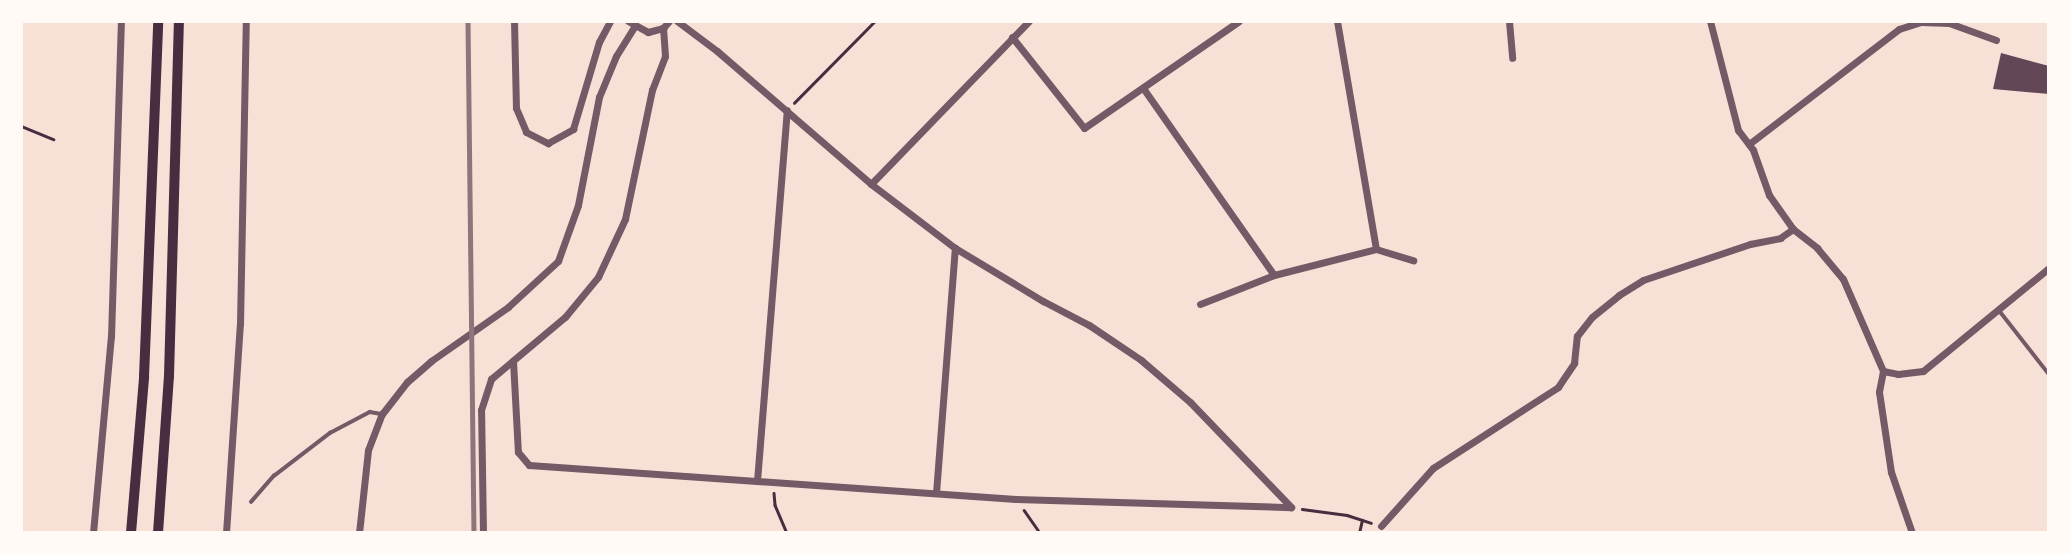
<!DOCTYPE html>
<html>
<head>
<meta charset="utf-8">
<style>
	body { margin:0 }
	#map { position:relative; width:2070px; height:554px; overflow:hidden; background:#f7e1d7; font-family:Manrope,sans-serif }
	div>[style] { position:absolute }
	.building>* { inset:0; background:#644757 }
	.path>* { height:2.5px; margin:-1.25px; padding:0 1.25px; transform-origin:1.25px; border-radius:1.25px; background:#4a2c40 }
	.service>* { height:3.5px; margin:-1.75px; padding:0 1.75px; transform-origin:1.75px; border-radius:1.75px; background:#755966 }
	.minor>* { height:7px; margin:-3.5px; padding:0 3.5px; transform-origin:3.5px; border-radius:3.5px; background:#755966 }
	.secondary>* { height:10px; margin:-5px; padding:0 5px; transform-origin:5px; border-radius:5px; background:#4a2c40 }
	.rail>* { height:4.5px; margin:-2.25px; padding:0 2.25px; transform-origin:2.25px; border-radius:2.25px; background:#8f747c }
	span { translate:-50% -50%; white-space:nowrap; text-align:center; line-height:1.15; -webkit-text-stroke:5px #fffaf5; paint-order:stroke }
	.frame { position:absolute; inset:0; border:23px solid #fffaf5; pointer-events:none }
</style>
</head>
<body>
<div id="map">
	<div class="building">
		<div style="clip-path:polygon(2001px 53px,2049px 66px,2049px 94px,1993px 89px)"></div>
	</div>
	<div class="path">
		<div style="left:794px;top:103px;width:115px;rotate:-45.4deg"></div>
		<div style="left:21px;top:126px;width:35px;rotate:22deg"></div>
		<div style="left:774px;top:493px;width:12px;rotate:85deg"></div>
		<div style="left:775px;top:505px;width:30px;rotate:67deg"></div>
		<div style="left:1302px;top:509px;width:45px;rotate:7.6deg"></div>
		<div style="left:1347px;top:515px;width:25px;rotate:18deg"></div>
		<div style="left:1024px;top:510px;width:28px;rotate:55deg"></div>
		<div style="left:1359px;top:533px;width:13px;rotate:-77deg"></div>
	</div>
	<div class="service">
		<div style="left:1999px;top:310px;width:81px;rotate:52deg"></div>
		<div style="left:251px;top:502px;width:35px;rotate:-49deg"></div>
		<div style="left:274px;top:476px;width:71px;rotate:-37.5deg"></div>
		<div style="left:330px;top:433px;width:45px;rotate:-27.7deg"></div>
		<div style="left:370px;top:412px;width:11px;rotate:10deg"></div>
	</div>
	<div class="minor">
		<div style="left:514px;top:21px;width:87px;rotate:88.7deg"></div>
		<div style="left:516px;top:108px;width:26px;rotate:67deg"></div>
		<div style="left:526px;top:132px;width:25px;rotate:27deg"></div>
		<div style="left:548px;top:143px;width:29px;rotate:-29deg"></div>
		<div style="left:573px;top:129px;width:91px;rotate:-73.4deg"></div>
		<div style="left:599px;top:42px;width:24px;rotate:-62deg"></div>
		<div style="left:628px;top:21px;width:23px;rotate:29deg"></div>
		<div style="left:648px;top:32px;width:16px;rotate:-15deg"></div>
		<div style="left:663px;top:28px;width:9px;rotate:-49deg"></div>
		<div style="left:677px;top:21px;width:50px;rotate:36.9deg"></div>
		<div style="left:717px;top:51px;width:203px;rotate:40.8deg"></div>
		<div style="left:871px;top:184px;width:106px;rotate:37.3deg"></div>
		<div style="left:955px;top:248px;width:103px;rotate:31.1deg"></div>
		<div style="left:1043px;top:301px;width:52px;rotate:27.6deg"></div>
		<div style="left:1089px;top:325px;width:63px;rotate:33.9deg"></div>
		<div style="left:1141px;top:360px;width:65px;rotate:40.6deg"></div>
		<div style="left:1190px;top:402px;width:146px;rotate:46.1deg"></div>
		<div style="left:1337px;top:21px;width:231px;rotate:80.3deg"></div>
		<div style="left:1509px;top:21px;width:37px;rotate:85deg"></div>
		<div style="left:1710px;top:21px;width:113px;rotate:75.6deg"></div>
		<div style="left:1738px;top:130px;width:25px;rotate:53deg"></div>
		<div style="left:1753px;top:150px;width:48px;rotate:70.4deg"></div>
		<div style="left:1769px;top:195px;width:42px;rotate:54.8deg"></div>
		<div style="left:1793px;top:229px;width:31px;rotate:38deg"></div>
		<div style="left:1817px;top:248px;width:40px;rotate:50deg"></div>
		<div style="left:1843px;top:279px;width:100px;rotate:66.5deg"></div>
		<div style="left:1883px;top:371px;width:15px;rotate:11deg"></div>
		<div style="left:1898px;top:374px;width:25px;rotate:-7deg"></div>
		<div style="left:1923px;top:371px;width:163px;rotate:-39.3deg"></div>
		<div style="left:1012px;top:37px;width:116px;rotate:51.6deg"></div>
		<div style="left:1084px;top:128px;width:188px;rotate:-34.6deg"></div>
		<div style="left:1143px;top:88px;width:228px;rotate:55deg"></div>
		<div style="left:1749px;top:144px;width:189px;rotate:-37.5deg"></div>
		<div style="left:1899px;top:29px;width:23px;rotate:-18deg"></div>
		<div style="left:1921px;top:22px;width:28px;rotate:2deg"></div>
		<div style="left:1949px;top:23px;width:50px;rotate:19.9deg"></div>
		<div style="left:871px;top:184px;width:227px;rotate:-45.9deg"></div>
		<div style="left:1200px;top:304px;width:79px;rotate:-21.4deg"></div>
		<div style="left:1274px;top:275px;width:105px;rotate:-14.3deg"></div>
		<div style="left:1376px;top:249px;width:39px;rotate:17deg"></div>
		<div style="left:513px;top:361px;width:91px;rotate:86.9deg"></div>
		<div style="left:518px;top:452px;width:17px;rotate:50deg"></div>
		<div style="left:529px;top:465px;width:488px;rotate:4deg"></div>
		<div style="left:1016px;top:499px;width:275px;rotate:1.7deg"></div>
		<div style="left:1883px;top:371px;width:21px;rotate:101deg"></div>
		<div style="left:1879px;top:392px;width:81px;rotate:81.5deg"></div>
		<div style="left:1891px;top:472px;width:65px;rotate:71deg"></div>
		<div style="left:757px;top:481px;width:372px;rotate:-85.4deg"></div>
		<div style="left:936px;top:493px;width:246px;rotate:-85.6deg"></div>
		<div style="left:1381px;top:526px;width:78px;rotate:-48.1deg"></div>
		<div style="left:1433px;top:468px;width:149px;rotate:-32.9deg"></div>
		<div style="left:1558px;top:387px;width:29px;rotate:-56deg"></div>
		<div style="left:1574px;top:363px;width:27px;rotate:-84deg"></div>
		<div style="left:1577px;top:336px;width:24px;rotate:-52deg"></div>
		<div style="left:1592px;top:317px;width:35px;rotate:-39deg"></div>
		<div style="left:1619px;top:295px;width:28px;rotate:-32deg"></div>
		<div style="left:1643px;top:280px;width:113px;rotate:-18.6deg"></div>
		<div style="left:1750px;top:244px;width:31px;rotate:-11deg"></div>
		<div style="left:1780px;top:238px;width:16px;rotate:-35deg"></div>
		<div style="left:93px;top:533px;width:197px;rotate:-84.8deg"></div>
		<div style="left:111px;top:337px;width:316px;rotate:-88.2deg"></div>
		<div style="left:226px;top:533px;width:209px;rotate:-86.2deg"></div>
		<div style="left:240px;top:324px;width:303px;rotate:-88.9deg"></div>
		<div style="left:359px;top:533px;width:83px;rotate:-83.8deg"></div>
		<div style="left:368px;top:450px;width:39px;rotate:-69deg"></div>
		<div style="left:382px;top:414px;width:41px;rotate:-52deg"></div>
		<div style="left:407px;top:382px;width:32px;rotate:-41deg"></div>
		<div style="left:431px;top:361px;width:94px;rotate:-35deg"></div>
		<div style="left:508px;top:307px;width:68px;rotate:-42.6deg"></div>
		<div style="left:558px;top:261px;width:59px;rotate:-70.3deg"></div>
		<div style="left:578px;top:205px;width:110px;rotate:-79deg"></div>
		<div style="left:599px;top:97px;width:44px;rotate:-67.5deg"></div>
		<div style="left:616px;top:56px;width:34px;rotate:-58deg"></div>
		<div style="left:483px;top:533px;width:123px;rotate:-90.9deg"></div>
		<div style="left:481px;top:410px;width:33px;rotate:-72deg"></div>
		<div style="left:491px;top:379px;width:97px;rotate:-40deg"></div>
		<div style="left:565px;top:317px;width:52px;rotate:-50.5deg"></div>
		<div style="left:598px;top:277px;width:64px;rotate:-65deg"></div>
		<div style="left:625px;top:219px;width:132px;rotate:-78.2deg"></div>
		<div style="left:652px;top:90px;width:36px;rotate:-69deg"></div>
		<div style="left:665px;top:56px;width:28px;rotate:-94deg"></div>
	</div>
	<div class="secondary">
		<div style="left:131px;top:533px;width:157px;rotate:-85.2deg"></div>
		<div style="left:144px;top:377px;width:356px;rotate:-87.7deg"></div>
		<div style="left:158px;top:533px;width:157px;rotate:-86deg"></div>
		<div style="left:169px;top:376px;width:355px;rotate:-88.4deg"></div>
	</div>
	<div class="rail">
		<div style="left:468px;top:21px;width:512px;rotate:89.33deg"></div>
	</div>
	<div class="frame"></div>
</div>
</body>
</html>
